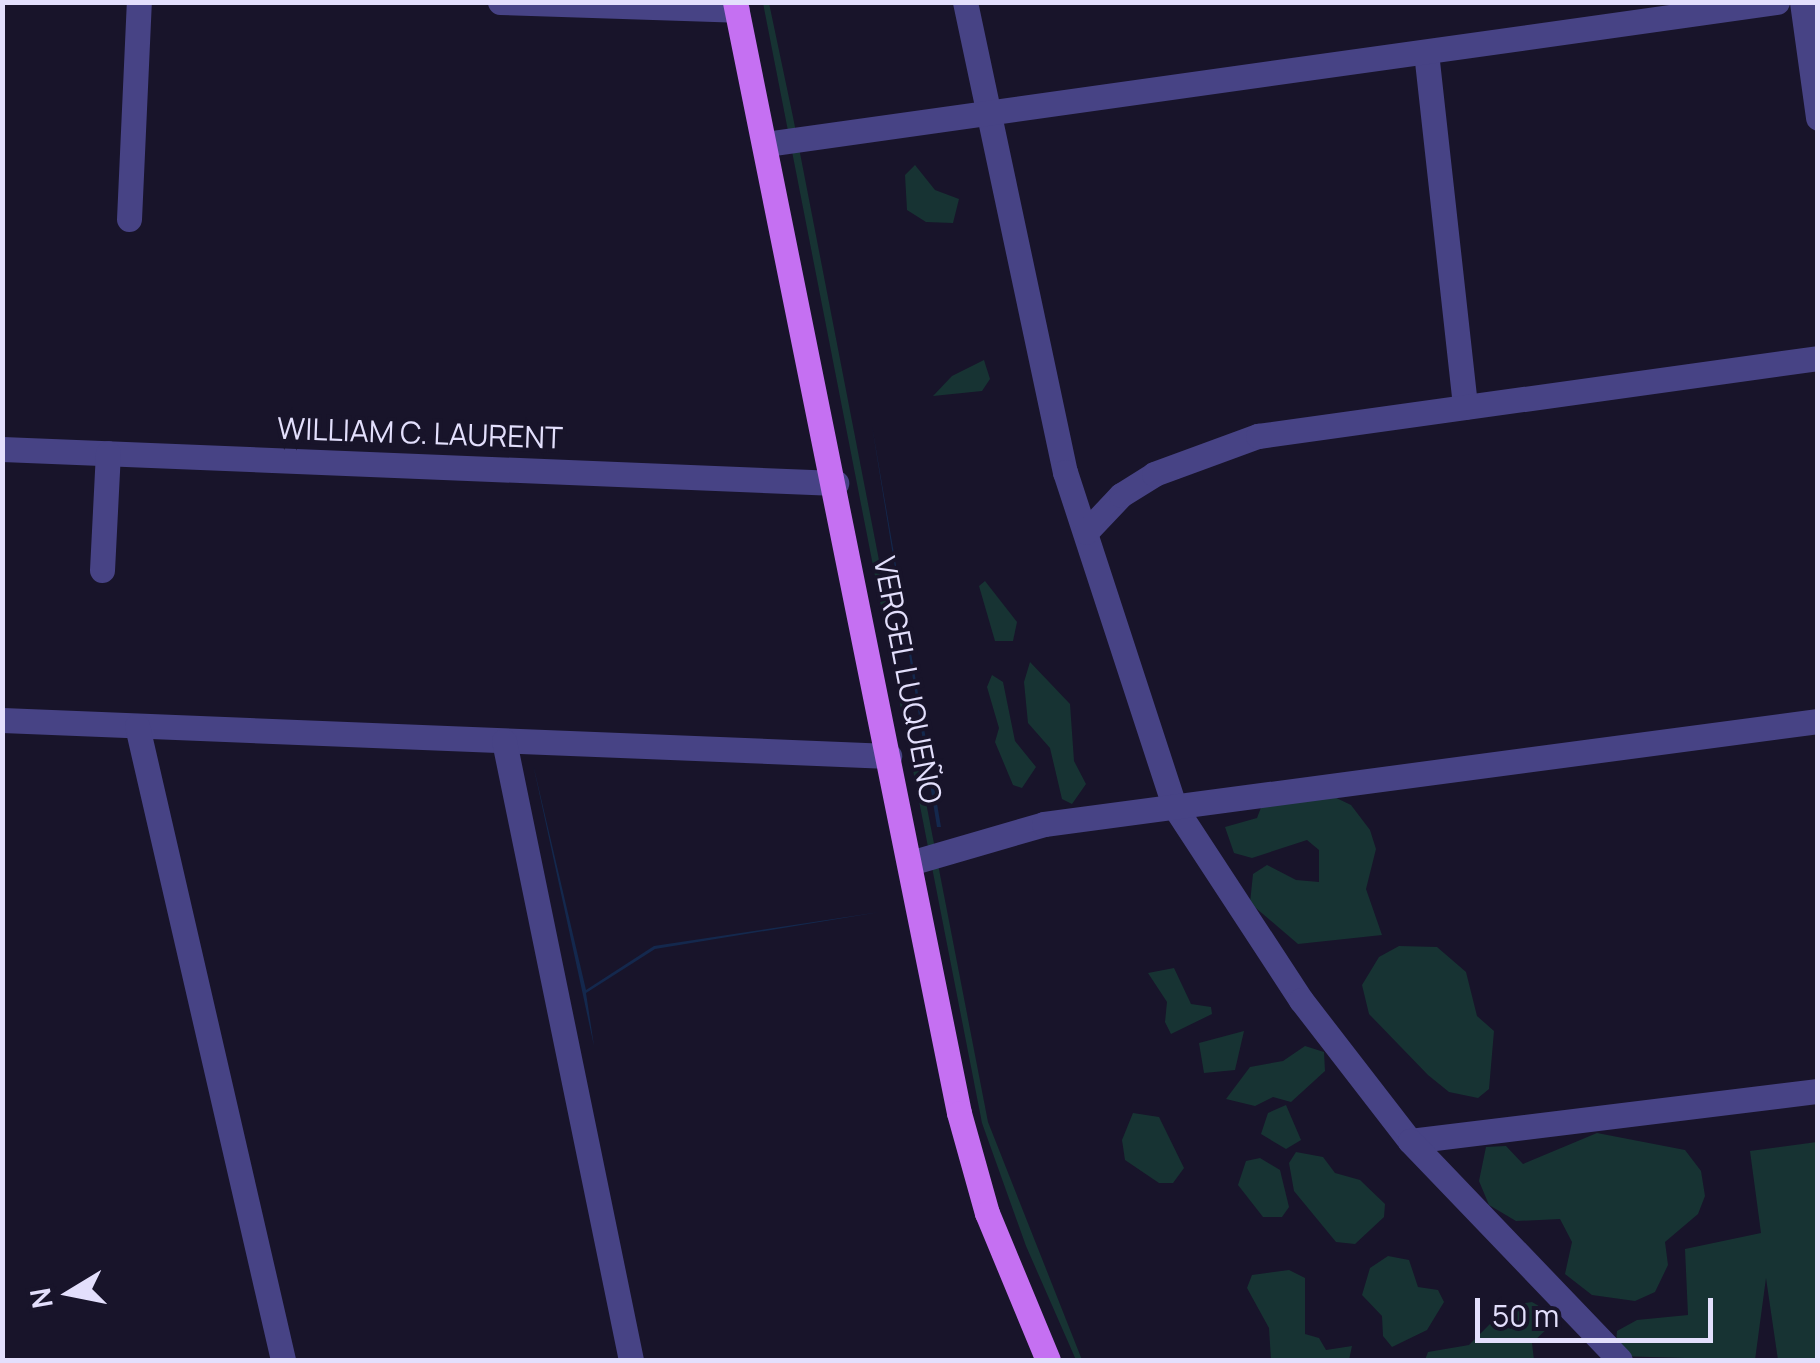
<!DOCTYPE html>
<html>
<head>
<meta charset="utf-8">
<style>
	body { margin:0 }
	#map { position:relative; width:1820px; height:1363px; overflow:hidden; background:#18142a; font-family:Manrope,sans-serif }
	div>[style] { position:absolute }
	.green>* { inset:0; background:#173333 }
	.water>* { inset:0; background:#14284d }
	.minor>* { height:25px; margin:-12.5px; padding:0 12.5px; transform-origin:12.5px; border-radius:12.5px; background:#474385 }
	.major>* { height:25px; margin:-12.5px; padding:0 12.5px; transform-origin:12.5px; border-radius:12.5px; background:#c570f2 }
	span { translate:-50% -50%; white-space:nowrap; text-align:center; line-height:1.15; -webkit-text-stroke:8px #18142a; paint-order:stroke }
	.street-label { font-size:30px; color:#e3dffc }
	.frame { position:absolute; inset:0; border:5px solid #e3dffc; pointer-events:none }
	.north { position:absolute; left:20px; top:1243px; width:100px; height:100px; -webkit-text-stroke:8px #18142a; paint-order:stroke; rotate:260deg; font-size:28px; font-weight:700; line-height:40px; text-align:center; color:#e3dffc }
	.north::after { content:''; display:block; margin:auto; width:35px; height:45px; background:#e3dffc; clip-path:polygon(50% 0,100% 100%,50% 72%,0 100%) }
	.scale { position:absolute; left:1475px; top:1298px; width:238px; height:45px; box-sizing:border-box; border:5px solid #e3dffc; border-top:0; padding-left:12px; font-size:30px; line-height:35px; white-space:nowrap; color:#e3dffc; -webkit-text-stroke:8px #18142a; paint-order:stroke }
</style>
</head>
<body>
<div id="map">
	<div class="green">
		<div style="clip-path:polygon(763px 3px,769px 3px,793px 117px,988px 1122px,1082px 1360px,1076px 1360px,1026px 1246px,982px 1123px)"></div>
		<div style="clip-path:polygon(915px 165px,935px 190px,959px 199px,953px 223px,926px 222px,907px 210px,905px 175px)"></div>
		<div style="clip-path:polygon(984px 360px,990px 379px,982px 391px,933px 396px,952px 376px)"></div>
		<div style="clip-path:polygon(985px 581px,1017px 622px,1013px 641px,995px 641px,979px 586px)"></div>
		<div style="clip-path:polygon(1030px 662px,1070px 704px,1074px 761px,1086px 784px,1072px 804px,1062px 799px,1050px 748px,1028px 723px,1024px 682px)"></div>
		<div style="clip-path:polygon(992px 675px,1003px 682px,1015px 741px,1036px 767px,1022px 788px,1013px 785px,995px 742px,999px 728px,987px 687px)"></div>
		<div style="clip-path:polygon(1326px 793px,1351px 805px,1370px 830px,1376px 849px,1366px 889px,1382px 935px,1298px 944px,1250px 903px,1253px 874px,1267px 865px,1296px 880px,1319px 882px,1319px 850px,1307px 840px,1252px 858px,1234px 853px,1225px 827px,1257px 818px,1262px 805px)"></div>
		<div style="clip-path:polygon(1399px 946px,1437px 947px,1466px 972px,1477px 1016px,1494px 1031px,1489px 1089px,1478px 1098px,1449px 1092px,1428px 1075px,1369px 1014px,1362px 985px,1379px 957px)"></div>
		<div style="clip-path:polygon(1174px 968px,1191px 1004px,1211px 1007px,1212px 1014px,1171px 1034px,1165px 1022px,1167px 1002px,1148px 973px)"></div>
		<div style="clip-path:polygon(1244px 1031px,1235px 1070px,1204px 1073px,1199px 1043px)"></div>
		<div style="clip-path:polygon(1305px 1046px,1324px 1052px,1325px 1071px,1291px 1102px,1273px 1097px,1255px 1106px,1226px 1099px,1250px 1067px,1283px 1061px)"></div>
		<div style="clip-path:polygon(1286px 1105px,1301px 1140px,1286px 1149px,1261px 1134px,1268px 1113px)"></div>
		<div style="clip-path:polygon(1133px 1113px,1159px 1117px,1184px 1168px,1173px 1183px,1159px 1183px,1125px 1160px,1122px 1140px)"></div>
		<div style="clip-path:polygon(1597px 1133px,1685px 1150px,1701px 1171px,1705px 1196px,1698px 1214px,1665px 1242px,1668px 1265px,1655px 1292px,1635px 1301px,1592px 1295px,1565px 1274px,1572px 1242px,1560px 1219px,1516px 1221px,1489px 1205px,1479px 1181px,1486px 1147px,1506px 1146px,1523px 1164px)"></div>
		<div style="clip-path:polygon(1817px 1142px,1817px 1360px,1778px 1360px,1766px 1278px,1755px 1360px,1615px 1356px,1617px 1331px,1637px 1320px,1688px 1315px,1685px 1249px,1761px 1233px,1750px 1151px)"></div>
		<div style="clip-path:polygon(1296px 1152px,1323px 1157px,1335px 1173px,1360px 1180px,1385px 1204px,1384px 1217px,1355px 1244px,1336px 1242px,1294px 1191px,1289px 1163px)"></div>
		<div style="clip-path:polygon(1260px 1158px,1280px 1170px,1289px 1207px,1282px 1217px,1263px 1217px,1238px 1185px,1246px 1161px)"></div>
		<div style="clip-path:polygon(1388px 1256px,1409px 1260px,1418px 1287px,1438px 1290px,1444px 1302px,1427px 1330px,1392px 1347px,1383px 1336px,1382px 1316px,1362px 1295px,1370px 1268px)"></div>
		<div style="clip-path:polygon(1289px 1270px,1305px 1278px,1305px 1334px,1319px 1338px,1326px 1350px,1352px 1346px,1349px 1360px,1271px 1360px,1269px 1328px,1247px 1288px,1252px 1275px)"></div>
		<div style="clip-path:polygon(1532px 1302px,1549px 1312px,1550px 1326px,1532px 1343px,1534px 1360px,1425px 1360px,1428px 1352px,1469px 1345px,1492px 1322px,1511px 1329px,1519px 1304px)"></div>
	</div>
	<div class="water">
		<div style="clip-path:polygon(872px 426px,941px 827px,937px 827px)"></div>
		<div style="clip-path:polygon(533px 764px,586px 990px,654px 946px,880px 912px,655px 949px,586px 993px,594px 1046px)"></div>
	</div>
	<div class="minor">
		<div style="left:500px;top:2px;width:237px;rotate:1.9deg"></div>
		<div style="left:965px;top:2px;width:481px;rotate:78deg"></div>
		<div style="left:1065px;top:472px;width:351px;rotate:71.9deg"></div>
		<div style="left:1174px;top:806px;width:232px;rotate:56.8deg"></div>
		<div style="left:1301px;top:1000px;width:178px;rotate:52.3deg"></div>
		<div style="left:1410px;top:1141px;width:411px;rotate:-7deg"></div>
		<div style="left:1802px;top:2px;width:117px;rotate:82.1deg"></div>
		<div style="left:1426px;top:52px;width:357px;rotate:83.7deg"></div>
		<div style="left:766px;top:144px;width:1021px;rotate:-8deg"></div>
		<div style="left:129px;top:219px;width:217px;rotate:-87.4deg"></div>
		<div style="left:2px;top:449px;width:835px;rotate:2.33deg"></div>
		<div style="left:1086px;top:532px;width:51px;rotate:-46.6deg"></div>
		<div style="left:1121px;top:495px;width:39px;rotate:-32deg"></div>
		<div style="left:1154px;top:474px;width:111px;rotate:-20.1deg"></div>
		<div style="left:1258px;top:436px;width:565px;rotate:-7.93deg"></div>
		<div style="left:102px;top:570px;width:117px;rotate:-87.1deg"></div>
		<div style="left:2px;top:720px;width:888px;rotate:2.32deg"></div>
		<div style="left:137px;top:726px;width:651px;rotate:77.03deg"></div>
		<div style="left:504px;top:741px;width:632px;rotate:78.41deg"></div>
		<div style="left:910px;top:863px;width:140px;rotate:-16.2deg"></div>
		<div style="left:1044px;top:824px;width:781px;rotate:-7.58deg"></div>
		<div style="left:1410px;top:1141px;width:303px;rotate:46.2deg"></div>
	</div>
	<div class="major">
		<div style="left:735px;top:2px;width:1133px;rotate:78.6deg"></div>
		<div style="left:959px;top:1113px;width:104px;rotate:74.4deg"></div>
		<div style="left:987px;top:1213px;width:159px;rotate:67.5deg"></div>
	</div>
	<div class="street-label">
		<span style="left:420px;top:433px;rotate:2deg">WILLIAM C. LAURENT</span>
		<span style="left:908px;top:680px;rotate:79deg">VERGEL LUQUEÑO</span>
	</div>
	<div class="frame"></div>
	<div class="north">N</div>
	<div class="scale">50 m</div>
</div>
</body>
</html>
